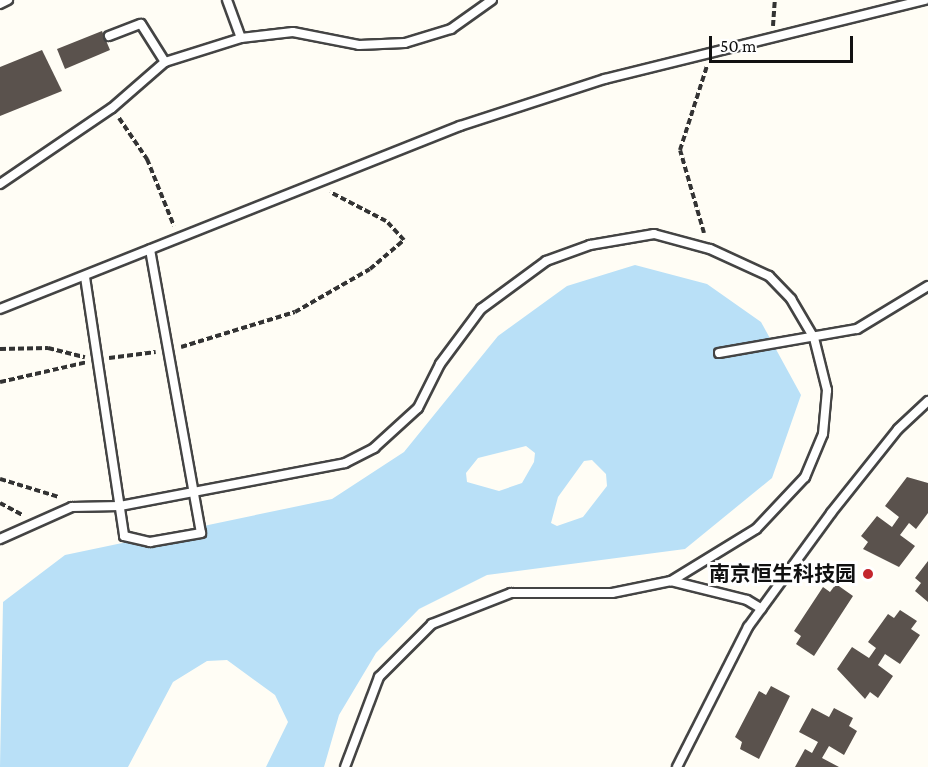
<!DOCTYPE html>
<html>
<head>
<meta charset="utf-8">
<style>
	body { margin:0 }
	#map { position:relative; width:928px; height:767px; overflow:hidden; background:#fffdf5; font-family:"Crimson Pro","Noto Sans SC",serif }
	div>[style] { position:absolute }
	.water>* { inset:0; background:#b9e0f7 }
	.building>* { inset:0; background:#5a524d }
	.path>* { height:4px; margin-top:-2px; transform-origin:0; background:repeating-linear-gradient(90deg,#333 0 6px,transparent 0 9px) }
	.roads { filter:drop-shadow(2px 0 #444) drop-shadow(-2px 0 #444) drop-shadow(0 2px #444) drop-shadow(0 -2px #444) }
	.service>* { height:8px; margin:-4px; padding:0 4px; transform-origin:4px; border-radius:4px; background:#fff }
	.dots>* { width:16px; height:16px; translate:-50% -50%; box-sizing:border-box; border:3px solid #fff; border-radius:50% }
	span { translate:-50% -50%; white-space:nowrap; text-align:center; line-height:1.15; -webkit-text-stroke:6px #fff; paint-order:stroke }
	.poi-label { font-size:21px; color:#111; font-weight:700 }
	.right { translate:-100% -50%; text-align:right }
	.scale { position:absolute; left:709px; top:36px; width:144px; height:27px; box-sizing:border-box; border:3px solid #111; border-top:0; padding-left:8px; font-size:18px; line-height:21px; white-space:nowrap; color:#111; -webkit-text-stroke:4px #fff; paint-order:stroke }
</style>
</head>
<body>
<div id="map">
	<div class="water">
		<div style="clip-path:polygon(evenodd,635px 265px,707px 284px,761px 322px,801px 395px,772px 478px,685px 549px,487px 575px,419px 609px,376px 653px,339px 715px,324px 767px,266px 767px,288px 722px,275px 695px,227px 660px,207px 661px,173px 682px,128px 767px,0 767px,3px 602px,65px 555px,332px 499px,404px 452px,498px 336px,567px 286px,635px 265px,526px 446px,535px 453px,534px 462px,522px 483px,499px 491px,467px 482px,466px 473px,478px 458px,526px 446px,635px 265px,592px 460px,606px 474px,607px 486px,583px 517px,557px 526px,551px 523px,558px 497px,584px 461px,592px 460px)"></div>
	</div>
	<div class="building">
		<div style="clip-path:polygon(102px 31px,110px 50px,65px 69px,57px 49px)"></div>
		<div style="clip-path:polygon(42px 50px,62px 91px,0 116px,0 67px)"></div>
		<div style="clip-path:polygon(907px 477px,928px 483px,928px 513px,916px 529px,909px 523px,900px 535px,915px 546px,899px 567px,863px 549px,868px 542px,861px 536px,877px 516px,892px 527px,899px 517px,885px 506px)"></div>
		<div style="clip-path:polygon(928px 561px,928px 602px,915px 591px,921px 583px,915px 578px)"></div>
		<div style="clip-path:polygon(836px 584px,853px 596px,814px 656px,796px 644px,801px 636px,794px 631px,823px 587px,830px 592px)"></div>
		<div style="clip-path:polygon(900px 610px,917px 621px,911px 629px,920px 635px,900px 664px,885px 654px,878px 665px,893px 676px,878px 698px,870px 692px,865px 699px,837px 669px,852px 647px,869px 658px,876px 648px,868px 642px,888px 614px,894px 618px)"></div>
		<div style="clip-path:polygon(771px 686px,790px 696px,759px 759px,740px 749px,742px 742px,735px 737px,759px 691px,766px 695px)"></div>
		<div style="clip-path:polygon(812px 708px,829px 717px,834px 708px,853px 718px,849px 726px,857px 731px,844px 755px,829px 746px,822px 758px,839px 767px,795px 767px,805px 749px,812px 753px,818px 742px,799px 732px)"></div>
	</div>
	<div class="path">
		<div style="left:773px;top:26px;width:26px;rotate:-86deg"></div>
		<div style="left:119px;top:118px;width:50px;rotate:55.7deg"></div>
		<div style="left:147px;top:159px;width:72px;rotate:68.1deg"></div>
		<div style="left:704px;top:233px;width:86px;rotate:-106.1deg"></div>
		<div style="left:680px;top:150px;width:88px;rotate:-72.2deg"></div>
		<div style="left:181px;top:347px;width:119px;rotate:-17.1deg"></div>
		<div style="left:295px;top:312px;width:86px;rotate:-29.8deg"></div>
		<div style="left:370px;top:269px;width:45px;rotate:-40.5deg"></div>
		<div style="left:404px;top:240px;width:26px;rotate:-133deg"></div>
		<div style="left:386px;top:221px;width:63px;rotate:-152.6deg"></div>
		<div style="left:0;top:349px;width:48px;rotate:-1.2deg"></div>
		<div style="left:48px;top:348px;width:38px;rotate:14deg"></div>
		<div style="left:109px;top:358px;width:47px;rotate:-7.3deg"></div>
		<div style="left:0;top:382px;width:89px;rotate:-12.9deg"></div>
		<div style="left:0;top:479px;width:62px;rotate:17deg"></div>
		<div style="left:0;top:503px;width:26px;rotate:28deg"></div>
	</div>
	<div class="roads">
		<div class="service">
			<div style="left:227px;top:0;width:40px;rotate:69.8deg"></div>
			<div style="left:0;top:4px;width:9px;rotate:-27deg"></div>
			<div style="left:109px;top:36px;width:34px;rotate:-21deg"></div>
			<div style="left:141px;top:24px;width:45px;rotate:57.7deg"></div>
			<div style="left:0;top:184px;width:135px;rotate:-34.2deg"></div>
			<div style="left:112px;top:108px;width:70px;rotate:-41deg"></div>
			<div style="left:165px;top:62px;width:80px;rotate:-17.5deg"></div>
			<div style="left:241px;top:38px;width:52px;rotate:-6.6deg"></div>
			<div style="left:293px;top:32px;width:67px;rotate:11.1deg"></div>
			<div style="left:359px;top:45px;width:46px;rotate:-2.5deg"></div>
			<div style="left:405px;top:43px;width:48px;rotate:-16.9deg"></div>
			<div style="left:451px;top:29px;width:50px;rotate:-35.3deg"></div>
			<div style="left:85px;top:277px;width:262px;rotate:81.4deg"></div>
			<div style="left:124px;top:536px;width:27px;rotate:13deg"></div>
			<div style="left:150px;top:542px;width:52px;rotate:-10deg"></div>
			<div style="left:201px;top:533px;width:288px;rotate:-100.2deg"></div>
			<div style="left:0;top:309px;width:495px;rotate:-21.7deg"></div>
			<div style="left:460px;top:126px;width:152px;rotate:-18deg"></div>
			<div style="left:605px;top:79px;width:330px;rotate:-13.9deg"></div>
			<div style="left:719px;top:353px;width:140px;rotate:-9.9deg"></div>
			<div style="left:857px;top:329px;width:83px;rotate:-31.2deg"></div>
			<div style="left:0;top:539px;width:79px;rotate:-24deg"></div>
			<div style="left:72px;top:507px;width:48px;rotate:-1.2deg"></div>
			<div style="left:120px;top:506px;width:229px;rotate:-10.8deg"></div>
			<div style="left:345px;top:463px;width:33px;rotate:-27deg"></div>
			<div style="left:374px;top:448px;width:59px;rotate:-42.3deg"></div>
			<div style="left:418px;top:408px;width:49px;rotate:-63.4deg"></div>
			<div style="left:440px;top:364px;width:69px;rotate:-53.3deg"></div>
			<div style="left:481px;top:309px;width:81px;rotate:-36.4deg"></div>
			<div style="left:546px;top:261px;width:47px;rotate:-20deg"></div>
			<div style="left:590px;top:245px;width:65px;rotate:-9.8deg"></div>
			<div style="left:654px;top:234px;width:58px;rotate:15deg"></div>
			<div style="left:710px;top:249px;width:65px;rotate:24.6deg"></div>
			<div style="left:769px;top:276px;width:32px;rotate:46deg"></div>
			<div style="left:791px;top:299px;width:45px;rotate:59.5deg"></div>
			<div style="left:814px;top:338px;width:54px;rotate:76deg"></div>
			<div style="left:827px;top:390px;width:44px;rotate:95.2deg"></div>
			<div style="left:823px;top:434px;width:47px;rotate:112.7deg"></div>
			<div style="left:805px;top:477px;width:71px;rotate:133.3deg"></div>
			<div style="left:756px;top:529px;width:100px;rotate:148.5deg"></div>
			<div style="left:671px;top:581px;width:60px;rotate:168.5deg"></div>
			<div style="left:612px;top:593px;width:101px;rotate:180deg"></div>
			<div style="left:511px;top:593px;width:85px;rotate:158.6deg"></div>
			<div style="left:432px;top:624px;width:75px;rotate:135deg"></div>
			<div style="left:379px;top:677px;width:96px;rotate:110.7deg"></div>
			<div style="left:671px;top:581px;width:78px;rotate:14deg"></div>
			<div style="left:747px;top:600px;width:17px;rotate:31deg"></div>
			<div style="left:677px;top:767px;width:157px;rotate:-63.1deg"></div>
			<div style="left:748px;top:627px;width:141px;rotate:-53.9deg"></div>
			<div style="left:831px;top:513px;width:107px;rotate:-51.4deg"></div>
			<div style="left:898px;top:429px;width:41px;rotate:-43deg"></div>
		</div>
	</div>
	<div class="dots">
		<div style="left:868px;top:574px;background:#c4262e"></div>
	</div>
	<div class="poi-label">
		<span class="right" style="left:856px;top:574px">南京恒生科技园</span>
	</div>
	<div class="scale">50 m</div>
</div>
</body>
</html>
